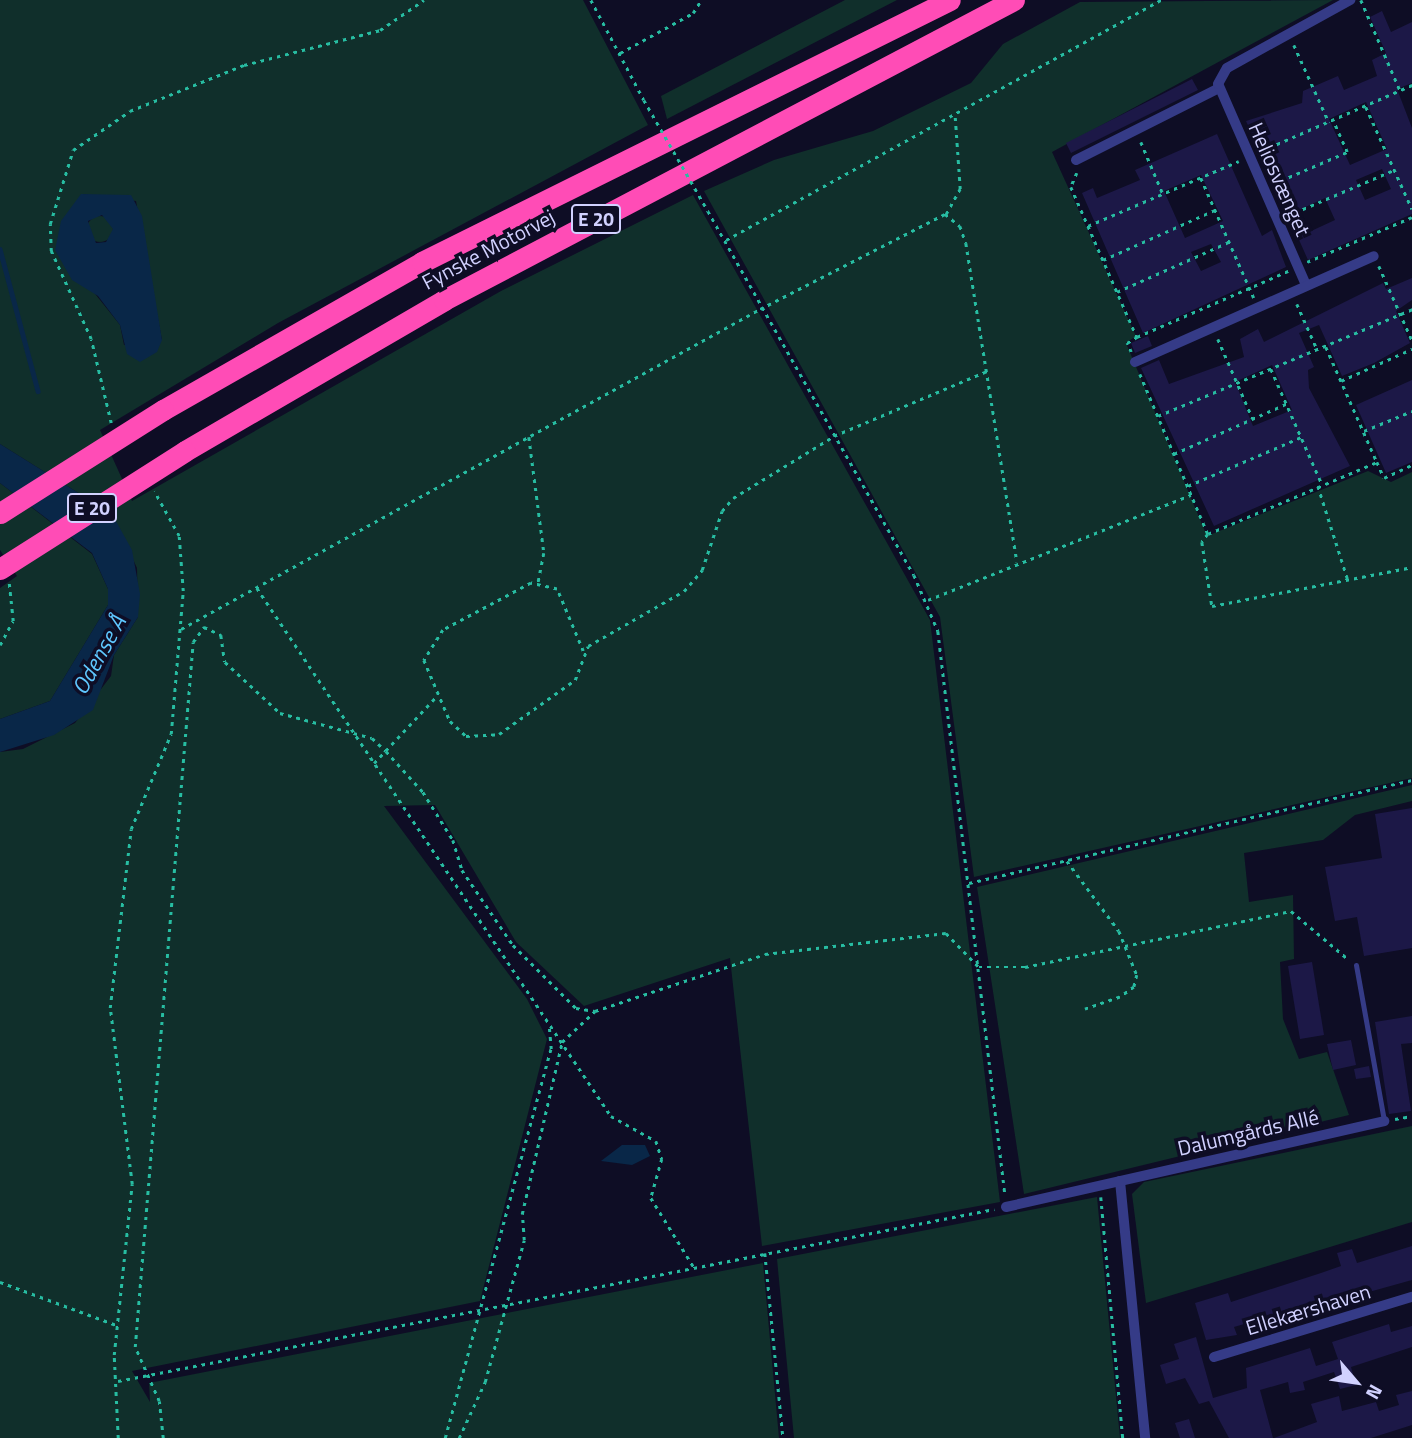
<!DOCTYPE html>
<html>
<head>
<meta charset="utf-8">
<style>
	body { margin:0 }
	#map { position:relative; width:1412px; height:1438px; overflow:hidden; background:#0e0d25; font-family:"Titillium Web",sans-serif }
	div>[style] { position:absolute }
	.green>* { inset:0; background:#102f2b }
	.round { border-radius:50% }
	.water>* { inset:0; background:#092748 }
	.stream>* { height:4.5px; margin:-2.25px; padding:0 2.25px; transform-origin:2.25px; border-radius:2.25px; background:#092748 }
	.building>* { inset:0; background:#1c1847 }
	.path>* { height:2.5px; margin-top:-1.25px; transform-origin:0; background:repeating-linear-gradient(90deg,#27bda2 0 3.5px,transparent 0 8.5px) }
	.lane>* { height:5px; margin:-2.5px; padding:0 2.5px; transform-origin:2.5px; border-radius:2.5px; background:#353b87 }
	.street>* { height:10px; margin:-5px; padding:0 5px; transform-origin:5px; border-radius:5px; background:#353b87 }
	.highway>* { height:21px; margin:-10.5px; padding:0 10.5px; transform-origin:10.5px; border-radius:10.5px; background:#ff4cb6 }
	.path-bridge>* { height:2.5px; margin-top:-1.25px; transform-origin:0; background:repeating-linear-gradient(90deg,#27bda2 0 3.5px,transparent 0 8.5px) }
	.highway-bridge>* { height:21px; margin:-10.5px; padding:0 10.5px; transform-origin:10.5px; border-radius:10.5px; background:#ff4cb6 }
	span { translate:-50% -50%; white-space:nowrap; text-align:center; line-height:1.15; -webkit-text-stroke:7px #0e0d25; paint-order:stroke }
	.shield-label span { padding:2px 5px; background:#0e0d25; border:2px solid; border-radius:5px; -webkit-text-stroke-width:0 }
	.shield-label { font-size:19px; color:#d1d1ff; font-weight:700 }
	.street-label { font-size:21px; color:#d1d1ff }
	.water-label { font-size:23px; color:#5fc7ff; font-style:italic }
	.north { position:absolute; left:1321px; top:1347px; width:70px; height:70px; -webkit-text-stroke:5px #0e0d25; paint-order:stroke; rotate:119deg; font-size:19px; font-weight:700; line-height:28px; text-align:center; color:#d1d1ff }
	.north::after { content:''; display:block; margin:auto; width:24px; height:32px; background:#d1d1ff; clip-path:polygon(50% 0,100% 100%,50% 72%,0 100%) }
</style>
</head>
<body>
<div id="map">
	<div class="green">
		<div style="clip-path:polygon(evenodd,0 0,583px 0,648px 125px,278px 323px,100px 430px,132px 501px,501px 291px,693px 195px,930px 620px,1000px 1202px,762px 1246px,730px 958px,584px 1006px,516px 942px,435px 805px,384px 806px,527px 999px,547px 1039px,480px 1301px,132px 1371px,150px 1402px,149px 1383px,763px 1263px,779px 1438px,0 1438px,0 752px,23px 749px,75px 723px,111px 676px,114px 655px,138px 617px,137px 568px,112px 514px,0 444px,0 0,81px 194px,136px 201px,162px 340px,124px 345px,120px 325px,92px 290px,81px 194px)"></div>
		<div style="clip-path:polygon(845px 0,897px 0,667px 119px,661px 96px)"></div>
		<div style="clip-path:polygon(1333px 0,1052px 152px,1136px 336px,1126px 343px,1207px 536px,1368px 471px,1391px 482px,1412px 472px,1412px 778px,974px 877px,940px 617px,704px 191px,774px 160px,873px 131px,971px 83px,1003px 44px,1080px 2px)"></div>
		<div class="round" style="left:87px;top:216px;width:26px;height:26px"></div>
		<div style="clip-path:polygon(0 483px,92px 554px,108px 589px,108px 605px,50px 701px,0 719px,0 588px,17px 576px,0 550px)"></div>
		<div style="clip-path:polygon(1412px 785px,1412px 801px,1355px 815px,1323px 840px,1244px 853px,1249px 902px,1293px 895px,1294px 959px,1280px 962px,1283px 1019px,1299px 1059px,1327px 1052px,1349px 1115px,1024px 1194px,977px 887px)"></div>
		<div style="clip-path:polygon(1412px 1126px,1412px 1222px,1146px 1303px,1132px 1194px,1144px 1182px)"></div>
		<div style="clip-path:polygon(1097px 1197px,1120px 1438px,794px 1438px,777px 1259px)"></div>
	</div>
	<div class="water">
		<div style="clip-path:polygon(evenodd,81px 194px,131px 195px,142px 216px,162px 340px,157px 352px,140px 362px,127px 354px,120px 325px,98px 296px,72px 280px,55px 250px,61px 221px,81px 194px,102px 215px,113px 229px,106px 242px,96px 243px,88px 221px,102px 215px)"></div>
		<div style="clip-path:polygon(0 444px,112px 514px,132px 550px,140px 594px,138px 617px,114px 655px,93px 710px,54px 735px,0 752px,0 719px,50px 701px,108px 605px,108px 589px,92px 553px,0 483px)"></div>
		<div style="clip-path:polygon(622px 1145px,645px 1145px,650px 1156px,632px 1165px,601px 1161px)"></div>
	</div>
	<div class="stream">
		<div style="left:0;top:249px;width:147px;rotate:75deg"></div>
	</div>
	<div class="building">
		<div style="clip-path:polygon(evenodd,1382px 11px,1391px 32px,1412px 22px,1412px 83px,1397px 89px,1412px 128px,1412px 214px,1308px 260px,1246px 121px,1302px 103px,1303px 91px,1338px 76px,1344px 90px,1377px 76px,1372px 60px,1386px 53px,1370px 17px,1382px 11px,1366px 102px,1387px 149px,1350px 165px,1329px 119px,1366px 102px,1382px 11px,1382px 169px,1391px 189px,1365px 200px,1356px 180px,1382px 169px,1382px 11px,1325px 198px,1335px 220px,1309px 232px,1299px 210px,1325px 198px)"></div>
		<div style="clip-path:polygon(1192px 79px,1198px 90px,1071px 153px,1066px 143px)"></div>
		<div style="clip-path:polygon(evenodd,1217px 134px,1262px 236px,1272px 230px,1286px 267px,1143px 333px,1082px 193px,1093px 188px,1097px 198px,1140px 180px,1135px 170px,1217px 134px,1201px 175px,1223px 221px,1185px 238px,1164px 191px,1201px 175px,1217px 134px,1211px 244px,1221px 262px,1201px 271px,1191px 252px,1211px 244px)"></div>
		<div style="clip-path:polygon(evenodd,1412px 278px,1412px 300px,1396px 311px,1410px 343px,1374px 363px,1342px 376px,1319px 325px,1299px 333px,1314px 367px,1308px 370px,1309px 388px,1350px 466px,1214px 526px,1141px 368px,1159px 360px,1169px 384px,1244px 357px,1240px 339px,1258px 329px,1264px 342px,1383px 283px,1386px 289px,1412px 278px,1272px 365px,1292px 410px,1253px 426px,1235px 382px,1272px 365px)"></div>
		<div style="clip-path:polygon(1148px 336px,1152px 346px,1135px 353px,1131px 343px)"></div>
		<div style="clip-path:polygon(1412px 380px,1412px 462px,1386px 473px,1356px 405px)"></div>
		<div style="clip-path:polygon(1412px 808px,1412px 948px,1364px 956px,1357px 917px,1335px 921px,1325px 867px,1382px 858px,1375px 814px)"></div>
		<div style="clip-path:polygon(1312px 962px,1324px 1035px,1300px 1039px,1288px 966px)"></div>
		<div style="clip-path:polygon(1412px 1016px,1412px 1043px,1401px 1044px,1411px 1111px,1389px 1114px,1375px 1022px)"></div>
		<div style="clip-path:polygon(1351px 1040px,1356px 1065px,1333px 1070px,1327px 1044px)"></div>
		<div style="clip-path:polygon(1369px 1066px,1371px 1077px,1356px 1079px,1354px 1069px)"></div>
		<div style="clip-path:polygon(1412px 1246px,1412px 1280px,1351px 1297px,1350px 1292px,1319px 1302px,1320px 1307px,1287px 1318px,1285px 1312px,1234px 1327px,1237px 1335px,1206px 1340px,1195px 1303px,1228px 1293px,1231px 1302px,1321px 1273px,1341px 1266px,1337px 1253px,1352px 1249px,1357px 1263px)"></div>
		<div style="clip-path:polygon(1389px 1324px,1391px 1332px,1412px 1326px,1412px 1347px,1351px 1367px,1356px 1385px,1340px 1389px,1334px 1372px,1303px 1382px,1305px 1390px,1290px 1393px,1288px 1382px,1260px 1390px,1273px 1438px,1229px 1438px,1209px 1401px,1199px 1404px,1185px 1378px,1166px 1384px,1160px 1365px,1179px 1359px,1174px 1344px,1196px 1337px,1213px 1398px,1247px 1388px,1246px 1368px,1310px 1348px,1316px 1366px,1338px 1359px,1332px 1342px)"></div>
		<div style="clip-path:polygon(1412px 1391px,1412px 1425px,1371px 1438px,1274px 1438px,1317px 1422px,1311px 1404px,1339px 1396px,1342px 1411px,1376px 1402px,1379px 1411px,1399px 1405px,1396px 1395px)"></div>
		<div style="clip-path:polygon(1189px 1419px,1195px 1438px,1180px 1438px,1175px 1423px)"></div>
	</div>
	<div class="path">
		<div style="left:591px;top:0;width:113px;rotate:62.1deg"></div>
		<div style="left:1361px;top:0;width:98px;rotate:66.6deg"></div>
		<div style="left:1294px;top:45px;width:85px;rotate:65.6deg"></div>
		<div style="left:620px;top:53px;width:83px;rotate:-28.7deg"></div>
		<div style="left:693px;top:13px;width:15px;rotate:-58deg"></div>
		<div style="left:1366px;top:107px;width:112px;rotate:65.7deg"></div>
		<div style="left:1141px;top:142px;width:56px;rotate:67.1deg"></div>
		<div style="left:1261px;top:151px;width:165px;rotate:-23.6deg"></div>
		<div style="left:1077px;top:173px;width:15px;rotate:113deg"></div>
		<div style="left:1071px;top:187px;width:164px;rotate:66.3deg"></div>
		<div style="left:1201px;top:178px;width:131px;rotate:66.2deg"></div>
		<div style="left:1273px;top:184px;width:81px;rotate:-23.4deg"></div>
		<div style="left:1347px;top:152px;width:35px;rotate:-114deg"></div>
		<div style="left:708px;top:211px;width:418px;rotate:60.5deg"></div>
		<div style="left:914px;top:575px;width:61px;rotate:66.8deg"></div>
		<div style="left:938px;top:631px;width:567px;rotate:83.21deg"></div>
		<div style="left:946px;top:214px;width:29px;rotate:-61deg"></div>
		<div style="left:960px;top:189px;width:72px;rotate:-94deg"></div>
		<div style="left:1287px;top:216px;width:116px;rotate:-23.3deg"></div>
		<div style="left:1088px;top:226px;width:164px;rotate:-23.3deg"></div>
		<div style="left:726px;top:240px;width:497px;rotate:-28.9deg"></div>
		<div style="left:1103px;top:260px;width:123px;rotate:-24.1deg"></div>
		<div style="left:1307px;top:262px;width:114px;rotate:-23.2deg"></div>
		<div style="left:1379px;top:266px;width:81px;rotate:66deg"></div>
		<div style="left:1117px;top:292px;width:123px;rotate:-24.1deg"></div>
		<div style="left:1297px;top:304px;width:49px;rotate:66deg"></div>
		<div style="left:1218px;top:339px;width:87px;rotate:66.4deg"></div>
		<div style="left:1326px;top:347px;width:126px;rotate:66.1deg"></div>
		<div style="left:1131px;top:352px;width:10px;rotate:-114deg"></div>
		<div style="left:1127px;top:343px;width:12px;rotate:-31deg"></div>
		<div style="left:1137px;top:337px;width:165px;rotate:-23.6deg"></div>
		<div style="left:1271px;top:369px;width:126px;rotate:66.1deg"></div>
		<div style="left:1140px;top:374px;width:174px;rotate:67deg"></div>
		<div style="left:1208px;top:534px;width:184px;rotate:-23.1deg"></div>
		<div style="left:1377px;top:462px;width:17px;rotate:66deg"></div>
		<div style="left:1384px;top:478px;width:31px;rotate:-25deg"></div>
		<div style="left:1341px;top:381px;width:78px;rotate:-24.3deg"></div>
		<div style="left:1158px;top:416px;width:276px;rotate:-22.8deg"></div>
		<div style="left:111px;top:423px;width:86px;rotate:-103.4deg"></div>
		<div style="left:91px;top:339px;width:97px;rotate:-114.4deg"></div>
		<div style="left:51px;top:251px;width:27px;rotate:-92deg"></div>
		<div style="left:50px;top:224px;width:77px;rotate:-72.7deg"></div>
		<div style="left:73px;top:150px;width:69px;rotate:-34.4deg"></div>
		<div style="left:130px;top:111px;width:123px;rotate:-22deg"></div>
		<div style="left:244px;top:65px;width:140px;rotate:-14.4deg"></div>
		<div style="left:380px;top:30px;width:53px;rotate:-34.3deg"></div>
		<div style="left:1364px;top:431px;width:52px;rotate:-22.6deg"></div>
		<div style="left:529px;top:437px;width:117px;rotate:82.6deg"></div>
		<div style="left:544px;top:553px;width:31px;rotate:101deg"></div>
		<div style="left:1174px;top:454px;width:123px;rotate:-24.1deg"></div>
		<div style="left:1188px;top:486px;width:123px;rotate:-23.4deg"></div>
		<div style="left:1318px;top:486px;width:99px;rotate:72.3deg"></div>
		<div style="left:1208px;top:534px;width:10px;rotate:127deg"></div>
		<div style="left:1202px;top:542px;width:65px;rotate:81.1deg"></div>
		<div style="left:1212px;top:606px;width:204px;rotate:-11deg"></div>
		<div style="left:257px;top:588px;width:636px;rotate:56.16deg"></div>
		<div style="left:611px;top:1116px;width:51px;rotate:29.1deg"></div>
		<div style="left:656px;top:1141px;width:19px;rotate:72deg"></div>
		<div style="left:662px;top:1159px;width:41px;rotate:105.8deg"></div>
		<div style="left:651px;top:1198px;width:84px;rotate:58.2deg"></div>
		<div style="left:928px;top:600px;width:283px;rotate:-21.8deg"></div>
		<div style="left:181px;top:629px;width:662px;rotate:-28.93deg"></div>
		<div style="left:760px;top:309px;width:208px;rotate:-27.2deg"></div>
		<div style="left:945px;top:214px;width:19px;rotate:39deg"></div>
		<div style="left:960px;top:226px;width:18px;rotate:71deg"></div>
		<div style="left:966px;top:243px;width:323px;rotate:80.9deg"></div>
		<div style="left:0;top:645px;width:27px;rotate:-62deg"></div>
		<div style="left:13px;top:621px;width:39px;rotate:-96deg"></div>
		<div style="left:583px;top:651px;width:67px;rotate:-112.8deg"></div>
		<div style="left:557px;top:589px;width:27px;rotate:-167deg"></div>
		<div style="left:531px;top:583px;width:100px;rotate:151.9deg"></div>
		<div style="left:443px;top:630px;width:36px;rotate:122deg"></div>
		<div style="left:424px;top:660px;width:66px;rotate:66.9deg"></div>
		<div style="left:450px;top:721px;width:22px;rotate:43deg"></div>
		<div style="left:466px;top:736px;width:33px;rotate:-3deg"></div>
		<div style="left:499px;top:734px;width:93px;rotate:-35.4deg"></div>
		<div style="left:575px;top:680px;width:36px;rotate:-69deg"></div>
		<div style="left:588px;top:646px;width:111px;rotate:-29.8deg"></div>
		<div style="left:684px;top:591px;width:28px;rotate:-49deg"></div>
		<div style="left:702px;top:570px;width:62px;rotate:-71.3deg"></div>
		<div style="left:722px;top:511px;width:17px;rotate:-50deg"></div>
		<div style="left:733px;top:498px;width:119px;rotate:-31.5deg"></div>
		<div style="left:834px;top:436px;width:166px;rotate:-23deg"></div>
		<div style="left:374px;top:763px;width:91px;rotate:-46.8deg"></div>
		<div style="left:1067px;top:861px;width:87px;rotate:53.4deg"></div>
		<div style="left:1119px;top:931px;width:48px;rotate:67.8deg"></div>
		<div style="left:1137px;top:975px;width:12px;rotate:104deg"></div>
		<div style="left:1134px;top:987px;width:17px;rotate:144deg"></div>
		<div style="left:1120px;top:997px;width:37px;rotate:161deg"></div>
		<div style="left:969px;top:883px;width:455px;rotate:-13.1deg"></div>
		<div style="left:1395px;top:1119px;width:17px;rotate:-10deg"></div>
		<div style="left:1101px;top:1197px;width:242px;rotate:84.8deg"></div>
		<div style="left:765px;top:1253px;width:186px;rotate:84.4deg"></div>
		<div style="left:0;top:1282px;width:124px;rotate:20.3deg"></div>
		<div style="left:118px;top:1381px;width:893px;rotate:-11.11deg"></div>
		<div style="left:118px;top:1438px;width:83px;rotate:-92.8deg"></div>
		<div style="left:114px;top:1355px;width:172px;rotate:-84deg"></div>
		<div style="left:132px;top:1184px;width:177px;rotate:-97.1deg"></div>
		<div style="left:110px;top:1008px;width:180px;rotate:-83.3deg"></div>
		<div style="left:131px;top:829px;width:103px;rotate:-67.2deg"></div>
		<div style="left:171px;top:734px;width:144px;rotate:-85.2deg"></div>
		<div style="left:183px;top:591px;width:55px;rotate:-94.2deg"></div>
		<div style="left:179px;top:536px;width:51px;rotate:-119.1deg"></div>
		<div style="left:163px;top:1438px;width:37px;rotate:-96deg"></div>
		<div style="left:159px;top:1401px;width:59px;rotate:-114deg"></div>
		<div style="left:135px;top:1347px;width:707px;rotate:-85.3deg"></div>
		<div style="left:193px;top:642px;width:19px;rotate:-54deg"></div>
		<div style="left:204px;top:627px;width:19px;rotate:25deg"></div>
		<div style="left:221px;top:635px;width:27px;rotate:82deg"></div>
		<div style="left:225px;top:662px;width:75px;rotate:42.8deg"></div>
		<div style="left:280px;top:713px;width:95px;rotate:15.2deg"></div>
		<div style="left:372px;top:738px;width:19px;rotate:43deg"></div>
		<div style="left:386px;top:751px;width:55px;rotate:47.9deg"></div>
		<div style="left:423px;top:792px;width:57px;rotate:58deg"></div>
		<div style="left:453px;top:840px;width:31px;rotate:73deg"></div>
		<div style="left:462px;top:870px;width:91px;rotate:55.8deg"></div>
		<div style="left:513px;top:945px;width:89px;rotate:45deg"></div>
		<div style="left:576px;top:1008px;width:19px;rotate:9deg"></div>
		<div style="left:445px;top:1438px;width:403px;rotate:-74.8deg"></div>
		<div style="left:551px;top:1049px;width:23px;rotate:-95deg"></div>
		<div style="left:459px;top:1438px;width:62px;rotate:-65.1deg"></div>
		<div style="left:485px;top:1382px;width:147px;rotate:-74.6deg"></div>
		<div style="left:524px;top:1240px;width:26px;rotate:-94deg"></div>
		<div style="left:522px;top:1214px;width:177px;rotate:-76.9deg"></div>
		<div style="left:562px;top:1042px;width:45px;rotate:-43.2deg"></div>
		<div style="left:595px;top:1011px;width:179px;rotate:-18.5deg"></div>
		<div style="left:765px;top:954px;width:182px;rotate:-6.6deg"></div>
		<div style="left:946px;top:933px;width:47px;rotate:45.9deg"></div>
		<div style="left:979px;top:967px;width:46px"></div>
		<div style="left:1025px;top:967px;width:272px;rotate:-11.9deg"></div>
		<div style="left:1291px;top:911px;width:75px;rotate:40.1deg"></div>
	</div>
	<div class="lane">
		<div style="left:1356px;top:965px;width:158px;rotate:79.8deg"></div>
	</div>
	<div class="street">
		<div style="left:1076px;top:160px;width:160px;rotate:-26.7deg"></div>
		<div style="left:1306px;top:285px;width:219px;rotate:-113.6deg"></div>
		<div style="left:1218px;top:84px;width:18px;rotate:-61deg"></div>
		<div style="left:1227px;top:68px;width:141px;rotate:-28.9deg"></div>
		<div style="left:1135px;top:362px;width:261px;rotate:-23.9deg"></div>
		<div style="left:1120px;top:1181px;width:258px;rotate:84.4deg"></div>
		<div style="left:1006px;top:1207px;width:388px;rotate:-12.8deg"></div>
		<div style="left:1214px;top:1357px;width:207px;rotate:-16.9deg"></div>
	</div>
	<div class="highway">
		<div style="left:163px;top:410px;width:298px;rotate:-29.7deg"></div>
		<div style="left:422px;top:262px;width:589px;rotate:-26.39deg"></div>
		<div style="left:185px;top:451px;width:300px;rotate:-30.2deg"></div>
		<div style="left:444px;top:300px;width:644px;rotate:-27.76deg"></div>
	</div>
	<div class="path-bridge">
		<div style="left:644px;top:100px;width:128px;rotate:60deg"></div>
	</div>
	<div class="highway-bridge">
		<div style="left:0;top:513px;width:193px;rotate:-32.3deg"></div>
		<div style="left:0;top:569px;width:219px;rotate:-32.5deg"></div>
	</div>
	<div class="shield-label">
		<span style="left:596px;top:219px">E 20</span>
		<span style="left:92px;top:508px">E 20</span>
	</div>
	<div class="street-label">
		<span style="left:1280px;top:179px;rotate:66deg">Heliosvænget</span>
		<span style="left:488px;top:249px;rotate:-28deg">Fynske Motorvej</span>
		<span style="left:1248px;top:1132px;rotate:-13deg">Dalumgårds Allé</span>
		<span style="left:1308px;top:1309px;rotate:-17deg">Ellekærshaven</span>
	</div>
	<div class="water-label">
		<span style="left:99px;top:655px;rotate:-61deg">Odense Å</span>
	</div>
	<div class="north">N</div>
</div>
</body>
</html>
